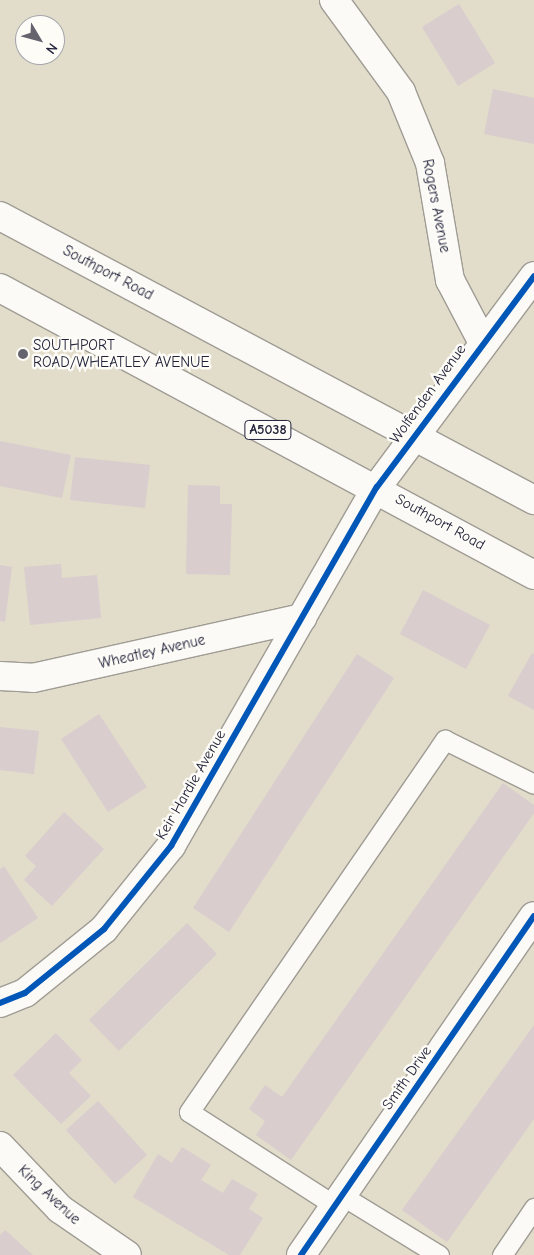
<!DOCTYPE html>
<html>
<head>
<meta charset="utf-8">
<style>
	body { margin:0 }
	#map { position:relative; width:534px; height:1255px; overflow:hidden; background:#e2dcca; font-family:"Comic Neue",sans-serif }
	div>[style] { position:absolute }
	.building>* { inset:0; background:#d9cdce }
	.roads { filter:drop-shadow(1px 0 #9f9c94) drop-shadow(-1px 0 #9f9c94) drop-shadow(0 1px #9f9c94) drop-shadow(0 -1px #9f9c94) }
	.service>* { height:19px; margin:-9.5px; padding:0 9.5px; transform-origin:9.5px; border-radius:9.5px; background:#fbfaf7 }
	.minor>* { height:28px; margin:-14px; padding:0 14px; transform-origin:14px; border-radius:14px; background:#fbfaf7 }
	.primary>* { height:28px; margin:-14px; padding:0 14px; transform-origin:14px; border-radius:14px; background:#fbfaf7 }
	.cycleway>* { height:6px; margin:-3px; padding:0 3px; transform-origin:3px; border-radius:3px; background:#0057b8 }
	.dots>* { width:14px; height:14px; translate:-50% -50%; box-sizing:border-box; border:2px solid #fdfcf7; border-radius:50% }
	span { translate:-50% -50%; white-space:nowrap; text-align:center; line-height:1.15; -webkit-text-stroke:5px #fdfcf7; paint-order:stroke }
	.shield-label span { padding:1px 4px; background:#fdfcf7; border:1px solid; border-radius:4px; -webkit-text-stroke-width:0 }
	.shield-label { font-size:14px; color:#22223b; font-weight:700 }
	.street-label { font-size:15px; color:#22223b }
	.poi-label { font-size:15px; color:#22223b }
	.left { translate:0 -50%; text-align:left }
	.north { position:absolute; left:15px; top:15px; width:50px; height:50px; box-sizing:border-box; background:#fdfcf7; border:1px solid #a5a5ac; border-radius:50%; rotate:127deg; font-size:14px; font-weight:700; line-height:20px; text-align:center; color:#22223b }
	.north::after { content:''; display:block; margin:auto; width:18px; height:22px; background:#65636d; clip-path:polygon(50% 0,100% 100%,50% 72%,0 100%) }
</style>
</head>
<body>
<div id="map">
	<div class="building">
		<div style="clip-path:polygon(459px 4px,495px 63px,458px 86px,422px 27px)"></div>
		<div style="clip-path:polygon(493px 89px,534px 98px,534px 144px,484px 134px)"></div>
		<div style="clip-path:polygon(0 441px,71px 455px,62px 498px,0 486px)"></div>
		<div style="clip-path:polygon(75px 457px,150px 465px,145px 508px,70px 500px)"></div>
		<div style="clip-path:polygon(188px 485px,220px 486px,220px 504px,232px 504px,230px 575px,186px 574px)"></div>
		<div style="clip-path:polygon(61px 564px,62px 578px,97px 575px,101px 618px,30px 625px,24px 567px)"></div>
		<div style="clip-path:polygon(0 565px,12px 567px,5px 622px,0 621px)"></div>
		<div style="clip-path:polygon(423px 590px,490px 625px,466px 669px,400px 634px)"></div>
		<div style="clip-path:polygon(532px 653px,534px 654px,534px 710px,508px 696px)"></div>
		<div style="clip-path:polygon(357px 654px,394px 678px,229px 932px,193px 908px)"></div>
		<div style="clip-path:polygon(99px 714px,147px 787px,108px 812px,61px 739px)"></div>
		<div style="clip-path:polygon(0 727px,39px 731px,34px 774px,0 770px)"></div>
		<div style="clip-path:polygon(503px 783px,534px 805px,534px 813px,291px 1160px,256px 1135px,265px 1121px,249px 1109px,265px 1085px,282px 1097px)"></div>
		<div style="clip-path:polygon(64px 812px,104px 849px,52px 906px,24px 880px,36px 866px,25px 856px)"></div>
		<div style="clip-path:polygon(4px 866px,38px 918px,0 943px,0 869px)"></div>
		<div style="clip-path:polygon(187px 923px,217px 954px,119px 1051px,89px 1020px)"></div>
		<div style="clip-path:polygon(534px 1025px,534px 1119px,447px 1242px,402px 1210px)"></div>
		<div style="clip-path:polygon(56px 1033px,82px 1060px,69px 1073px,91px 1096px,61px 1124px,13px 1075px)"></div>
		<div style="clip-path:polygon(98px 1101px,147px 1155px,115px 1184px,66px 1130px)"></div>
		<div style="clip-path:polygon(182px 1147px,211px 1165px,201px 1180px,223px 1193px,232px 1179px,258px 1194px,249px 1209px,263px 1218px,240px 1255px,229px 1255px,133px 1197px,158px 1154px,172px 1163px)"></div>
		<div style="clip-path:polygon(5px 1230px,33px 1255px,0 1255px,0 1235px)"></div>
	</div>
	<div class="roads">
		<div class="service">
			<div style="left:341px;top:1195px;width:115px;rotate:31.5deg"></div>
			<div style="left:334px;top:1205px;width:172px;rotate:-147.3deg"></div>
			<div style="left:189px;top:1112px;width:452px;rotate:-55.5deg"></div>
			<div style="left:445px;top:740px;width:99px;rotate:26.3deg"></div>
			<div style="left:502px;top:1255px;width:57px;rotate:-55.8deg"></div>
		</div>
		<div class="minor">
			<div style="left:334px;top:0;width:114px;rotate:53.9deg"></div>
			<div style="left:401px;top:92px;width:77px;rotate:67.8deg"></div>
			<div style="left:430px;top:163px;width:119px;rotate:80.3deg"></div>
			<div style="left:450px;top:280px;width:69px;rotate:62.3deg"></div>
			<div style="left:0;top:676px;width:33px;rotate:3deg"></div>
			<div style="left:33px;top:678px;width:276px;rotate:-12.6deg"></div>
			<div style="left:0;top:1003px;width:27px;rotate:-22deg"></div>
			<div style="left:25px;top:993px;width:102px;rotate:-39deg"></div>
			<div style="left:104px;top:929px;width:107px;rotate:-51.1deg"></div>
			<div style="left:171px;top:846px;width:414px;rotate:-60.2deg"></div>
			<div style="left:377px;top:487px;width:263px;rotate:-53.3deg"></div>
			<div style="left:0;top:1146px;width:87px;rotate:46.4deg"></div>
			<div style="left:60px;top:1209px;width:81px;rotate:34.5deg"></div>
			<div style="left:301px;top:1255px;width:411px;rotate:-55.5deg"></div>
		</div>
		<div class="primary">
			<div style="left:0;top:216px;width:605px;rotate:28.01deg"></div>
			<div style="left:0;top:288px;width:606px;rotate:28.26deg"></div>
		</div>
	</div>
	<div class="cycleway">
		<div style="left:0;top:1003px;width:27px;rotate:-22deg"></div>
		<div style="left:25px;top:993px;width:102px;rotate:-39deg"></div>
		<div style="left:104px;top:929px;width:107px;rotate:-51.1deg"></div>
		<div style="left:171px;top:846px;width:414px;rotate:-60.2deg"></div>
		<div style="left:377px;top:487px;width:263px;rotate:-53.3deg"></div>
		<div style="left:301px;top:1255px;width:411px;rotate:-55.5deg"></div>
	</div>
	<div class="dots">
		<div style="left:23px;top:354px;background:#65636d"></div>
	</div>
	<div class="shield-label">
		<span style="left:268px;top:430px">A5038</span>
	</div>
	<div class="street-label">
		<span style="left:436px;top:206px;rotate:79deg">Rogers Avenue</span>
		<span style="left:108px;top:273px;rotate:28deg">Southport Road</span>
		<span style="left:428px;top:394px;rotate:-54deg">Wolfenden Avenue</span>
		<span style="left:440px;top:522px;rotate:29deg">Southport Road</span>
		<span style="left:152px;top:652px;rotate:-13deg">Wheatley Avenue</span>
		<span style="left:191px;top:785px;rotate:-60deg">Keir Hardie Avenue</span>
		<span style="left:407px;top:1078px;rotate:-55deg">Smith Drive</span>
		<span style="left:49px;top:1195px;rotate:43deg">King Avenue</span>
	</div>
	<div class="poi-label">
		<span class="left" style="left:33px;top:354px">SOUTHPORT<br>ROAD/WHEATLEY AVENUE</span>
	</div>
	<div class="north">N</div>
</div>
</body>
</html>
